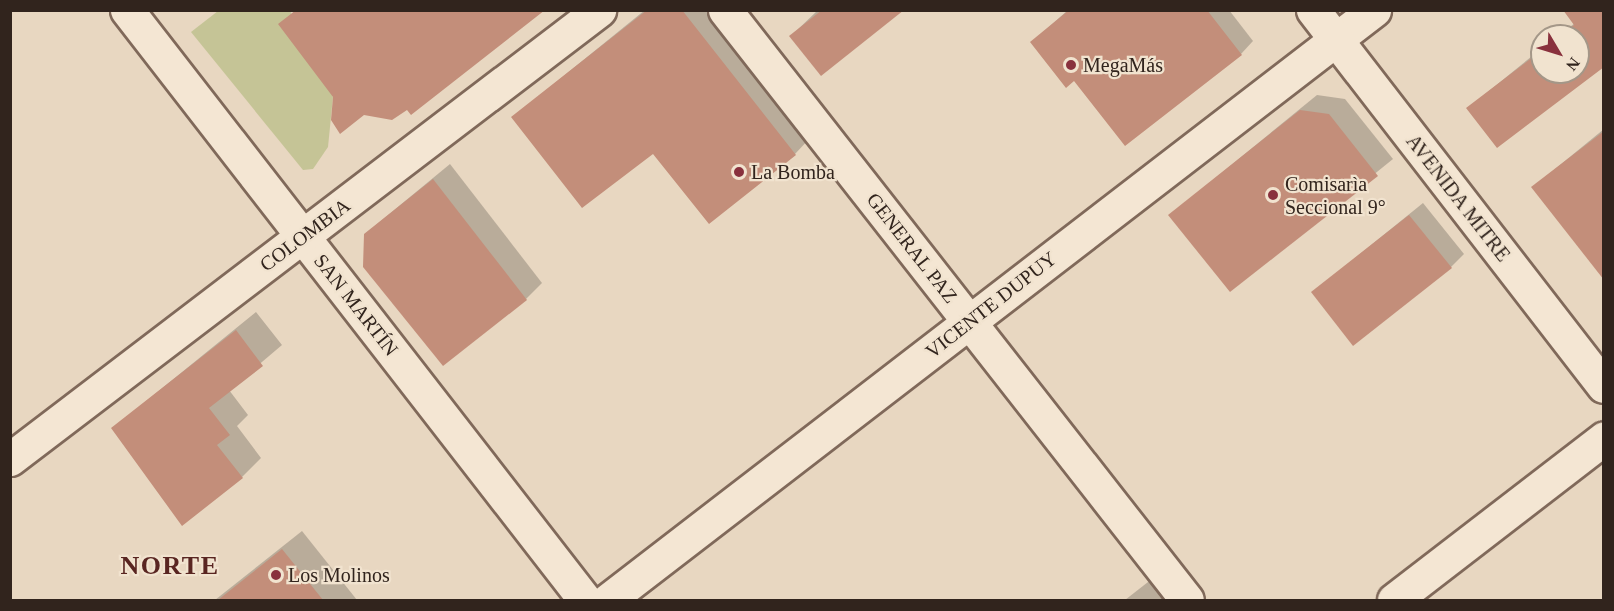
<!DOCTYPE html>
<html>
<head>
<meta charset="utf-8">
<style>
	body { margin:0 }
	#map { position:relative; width:1614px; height:611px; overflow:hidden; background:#e8d7c1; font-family:"Times New Roman",serif }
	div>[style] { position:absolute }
	.green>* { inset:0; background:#c5c496 }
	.shadow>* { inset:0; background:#0003 }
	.building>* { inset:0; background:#c38e7a }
	.roads { filter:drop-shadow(2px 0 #80695a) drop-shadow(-2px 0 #80695a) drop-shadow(0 2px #80695a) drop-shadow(0 -2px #80695a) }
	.street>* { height:33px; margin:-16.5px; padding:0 16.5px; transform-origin:16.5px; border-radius:16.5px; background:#f4e6d3 }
	.secondary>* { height:33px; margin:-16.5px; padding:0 16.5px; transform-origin:16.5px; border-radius:16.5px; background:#f4e6d3 }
	.dots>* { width:16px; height:16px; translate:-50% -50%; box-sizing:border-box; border:3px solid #f1e3cf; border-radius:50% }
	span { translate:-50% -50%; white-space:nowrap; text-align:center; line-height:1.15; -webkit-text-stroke:4.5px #f1e3cf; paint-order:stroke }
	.poi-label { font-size:20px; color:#31241d }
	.left { translate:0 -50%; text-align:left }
	.street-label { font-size:20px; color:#31241d }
	.district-label { font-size:26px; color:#592521; font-weight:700; letter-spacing:1.5px }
	.frame { position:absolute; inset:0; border:12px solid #31241d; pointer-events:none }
	.north { position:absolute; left:1530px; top:24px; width:60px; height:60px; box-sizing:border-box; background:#f1e3cf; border:2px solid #a49788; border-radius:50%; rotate:128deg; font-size:16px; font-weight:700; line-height:24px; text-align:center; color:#31241d }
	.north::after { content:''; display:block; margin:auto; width:21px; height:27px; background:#89313d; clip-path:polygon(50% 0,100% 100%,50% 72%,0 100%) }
</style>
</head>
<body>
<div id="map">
	<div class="green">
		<div style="clip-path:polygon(218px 11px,290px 11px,333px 97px,328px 147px,313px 169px,303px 170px,191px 32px)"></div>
	</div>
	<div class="shadow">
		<div style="clip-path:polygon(645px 10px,710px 10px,810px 138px,795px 154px,654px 152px,513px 117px)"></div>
		<div style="clip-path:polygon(818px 10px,902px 10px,791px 36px)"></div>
		<div style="clip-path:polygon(1068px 10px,1229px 10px,1253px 41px,1241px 54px,1074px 79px,1032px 42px)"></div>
		<div style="clip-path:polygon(1575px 23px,1604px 65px,1468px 108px,1542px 48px,1542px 72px,1578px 72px,1578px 36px,1558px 36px)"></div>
		<div style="clip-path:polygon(1317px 95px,1345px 99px,1393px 159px,1231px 290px,1170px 215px)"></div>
		<div style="clip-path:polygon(1604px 129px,1604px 271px,1533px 187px)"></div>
		<div style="clip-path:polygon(450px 164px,542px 283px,526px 299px,365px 234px)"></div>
		<div style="clip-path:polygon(1423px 203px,1464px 254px,1451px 267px,1313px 292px)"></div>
		<div style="clip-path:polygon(256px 312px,282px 345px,229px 390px,248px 415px,237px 426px,261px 458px,242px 477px,113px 428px)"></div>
		<div style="clip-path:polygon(302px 531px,357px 600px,215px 600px)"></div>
		<div style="clip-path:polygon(1157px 575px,1177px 600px,1125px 600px)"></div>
	</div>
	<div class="building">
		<div style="clip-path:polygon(296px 10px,545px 10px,411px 115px,407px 110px,392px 120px,364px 115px,340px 134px,331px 120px,333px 97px,278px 24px)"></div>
		<div style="clip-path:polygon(647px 10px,682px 10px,796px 155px,709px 224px,653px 154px,582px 208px,511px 117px)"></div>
		<div style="clip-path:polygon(822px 10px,904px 10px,821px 76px,789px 36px)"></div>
		<div style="clip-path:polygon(1069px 10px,1207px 10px,1242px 55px,1125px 146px,1074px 81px,1066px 88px,1030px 42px)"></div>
		<div style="clip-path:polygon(1563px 10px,1604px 10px,1604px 67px,1497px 148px,1466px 108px,1542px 50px,1542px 72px,1578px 72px,1578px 36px,1560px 36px,1574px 25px)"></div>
		<div style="clip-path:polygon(1300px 110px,1329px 114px,1378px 176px,1230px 292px,1168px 215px)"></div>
		<div style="clip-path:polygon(1604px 131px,1604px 280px,1531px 187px)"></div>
		<div style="clip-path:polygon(433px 179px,527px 300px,443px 366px,363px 267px,364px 234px)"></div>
		<div style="clip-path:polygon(1409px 215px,1452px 268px,1353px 346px,1311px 292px)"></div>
		<div style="clip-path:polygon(236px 330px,263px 366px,209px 408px,230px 435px,217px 445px,243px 478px,182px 526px,111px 428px)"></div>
		<div style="clip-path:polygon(282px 549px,323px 600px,218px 600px)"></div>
	</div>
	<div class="roads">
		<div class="street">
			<div style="left:127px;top:10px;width:747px;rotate:52.18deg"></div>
			<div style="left:725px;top:10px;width:749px;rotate:51.94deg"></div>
			<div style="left:10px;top:459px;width:741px;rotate:-37.32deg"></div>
			<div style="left:608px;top:600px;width:967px;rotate:-37.6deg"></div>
			<div style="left:1394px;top:600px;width:265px;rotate:-37.6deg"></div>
		</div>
		<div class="secondary">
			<div style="left:1313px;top:10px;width:475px;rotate:52.3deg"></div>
		</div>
	</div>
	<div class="dots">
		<div style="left:1071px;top:65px;background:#89313d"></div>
		<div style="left:739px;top:172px;background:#89313d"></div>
		<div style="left:1273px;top:195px;background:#89313d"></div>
		<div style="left:276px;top:575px;background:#89313d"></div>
	</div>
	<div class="poi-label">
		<span class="left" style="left:1083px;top:65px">MegaMás</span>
		<span class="left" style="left:751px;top:172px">La Bomba</span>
		<span class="left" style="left:1285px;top:196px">Comisarìa<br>Seccional 9°</span>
		<span class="left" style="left:288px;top:575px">Los Molinos</span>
	</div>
	<div class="street-label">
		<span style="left:1458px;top:198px;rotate:52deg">AVENIDA MITRE</span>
		<span style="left:305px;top:235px;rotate:-37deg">COLOMBIA</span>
		<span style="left:912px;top:248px;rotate:52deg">GENERAL PAZ</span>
		<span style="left:356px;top:305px;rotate:52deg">SAN MARTÍN</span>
		<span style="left:991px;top:305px;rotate:-38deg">VICENTE DUPUY</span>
	</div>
	<div class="district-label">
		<span style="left:170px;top:566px">NORTE</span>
	</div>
	<div class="frame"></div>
	<div class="north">N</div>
</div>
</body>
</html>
